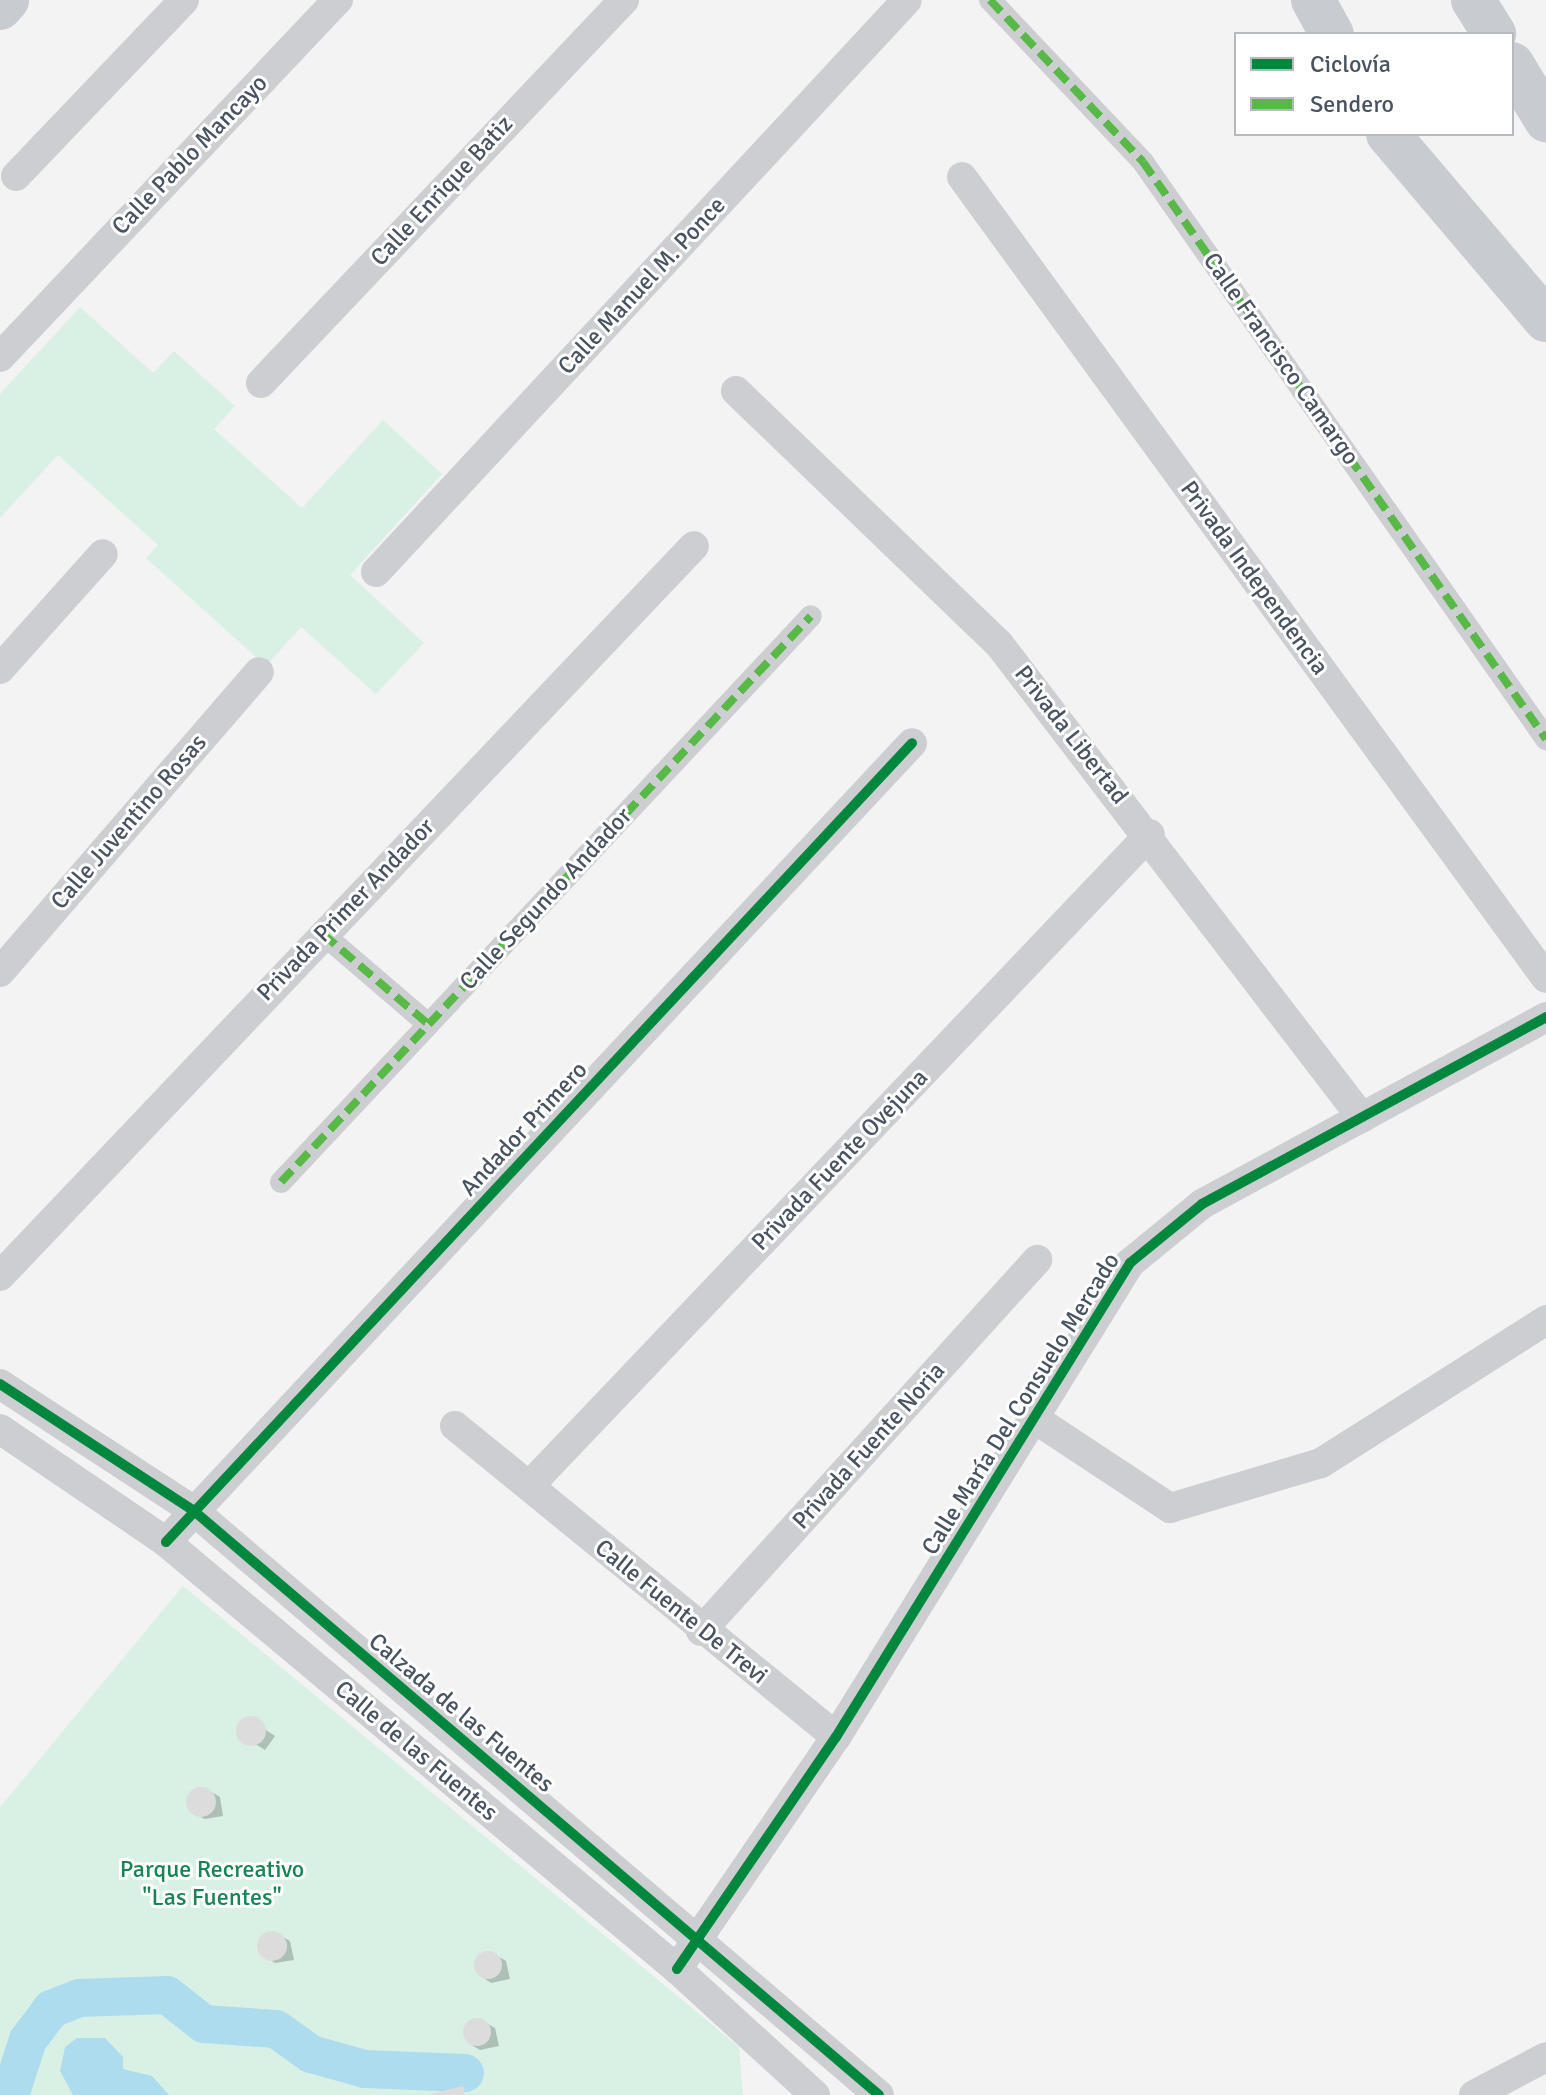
<!DOCTYPE html>
<html>
<head>
<meta charset="utf-8">
<style>
	body { margin:0 }
	#map { position:relative; width:1546px; height:2095px; overflow:hidden; background:#f3f3f3; font-family:Signika,sans-serif }
	div>[style] { position:absolute }
	.green>* { inset:0; background:#d8f1e4 }
	.water>* { inset:0; background:#addcef }
	.shadow>* { inset:0; background:#0003 }
	.canal>* { height:38px; margin:-19px; padding:0 19px; transform-origin:19px; border-radius:19px; background:#addcef }
	.building>* { inset:0; background:#dcdcdd }
	.round { border-radius:50% }
	.pedestrian>* { height:22px; margin:-11px; padding:0 11px; transform-origin:11px; border-radius:11px; background:#cdced1 }
	.minor>* { height:30px; margin:-15px; padding:0 15px; transform-origin:15px; border-radius:15px; background:#cdced1 }
	.primary>* { height:44px; margin:-22px; padding:0 22px; transform-origin:22px; border-radius:22px; background:#c8ccd0 }
	.quiet>* { height:8px; margin-top:-4px; transform-origin:0; background:repeating-linear-gradient(90deg,#58b947 0 16px,transparent 0 24px) }
	.cycleway>* { height:10px; margin:-5px; padding:0 5px; transform-origin:5px; border-radius:5px; background:#00873e }
	span { translate:-50% -50%; white-space:nowrap; text-align:center; line-height:1.15; -webkit-text-stroke:6px #fff; paint-order:stroke }
	.street-label { font-size:24px; color:#495360 }
	.park-label { font-size:24px; color:#178456 }
	.legend { position:absolute; left:1234px; top:32px; width:280px; height:104px; box-sizing:border-box; background:#fff; border:2px solid #b6babf; margin:0; padding:10px 14px; list-style:none; font-size:24px; color:#495360 }
	.legend li { display:flex; align-items:center; gap:16px; height:40px }
	.legend b { width:40px; border:2px solid #b6babf }
</style>
</head>
<body>
<div id="map">
	<div class="green">
		<div style="clip-path:polygon(80px 307px,153px 373px,174px 351px,235px 406px,214px 429px,302px 508px,383px 420px,442px 474px,350px 575px,424px 643px,376px 694px,301px 627px,266px 666px,146px 558px,158px 545px,58px 455px,0 518px,0 394px)"></div>
		<div style="clip-path:polygon(183px 1586px,739px 2047px,743px 2095px,0 2095px,0 1807px)"></div>
	</div>
	<div class="water">
		<div style="clip-path:polygon(77px 2038px,105px 2038px,123px 2057px,123px 2069px,152px 2076px,169px 2095px,73px 2095px,60px 2071px,65px 2047px)"></div>
	</div>
	<div class="shadow">
		<div style="clip-path:polygon(249px 1719px,275px 1736px,265px 1750px,239px 1734px)"></div>
		<div style="clip-path:polygon(210px 1791px,220px 1797px,223px 1816px,205px 1819px,195px 1814px,191px 1795px)"></div>
		<div style="clip-path:polygon(280px 1935px,290px 1941px,294px 1960px,275px 1963px,265px 1957px,262px 1939px)"></div>
		<div style="clip-path:polygon(496px 1955px,506px 1961px,510px 1979px,491px 1983px,482px 1977px,478px 1959px)"></div>
		<div style="clip-path:polygon(485px 2022px,495px 2028px,499px 2046px,480px 2050px,470px 2044px,467px 2025px)"></div>
	</div>
	<div class="canal">
		<div style="left:10px;top:2095px;width:58px;rotate:-71.9deg"></div>
		<div style="left:28px;top:2040px;width:39px;rotate:-53deg"></div>
		<div style="left:51px;top:2009px;width:30px;rotate:-21deg"></div>
		<div style="left:79px;top:1998px;width:88px;rotate:-2deg"></div>
		<div style="left:167px;top:1995px;width:47px;rotate:38.1deg"></div>
		<div style="left:204px;top:2024px;width:72px;rotate:4deg"></div>
		<div style="left:276px;top:2029px;width:43px;rotate:35.5deg"></div>
		<div style="left:311px;top:2054px;width:56px;rotate:15.5deg"></div>
		<div style="left:365px;top:2069px;width:100px;rotate:2.3deg"></div>
	</div>
	<div class="building">
		<div class="round" style="left:236px;top:1716px;width:30px;height:30px"></div>
		<div class="round" style="left:186px;top:1787px;width:30px;height:30px"></div>
		<div class="round" style="left:257px;top:1931px;width:30px;height:30px"></div>
		<div class="round" style="left:474px;top:1951px;width:28px;height:28px"></div>
		<div class="round" style="left:463px;top:2018px;width:28px;height:28px"></div>
		<div style="clip-path:polygon(463px 2086px,465px 2095px,432px 2095px,431px 2094px)"></div>
	</div>
	<div class="pedestrian">
		<div style="left:990px;top:0;width:223px;rotate:46.6deg"></div>
		<div style="left:1143px;top:162px;width:704px;rotate:55.07deg"></div>
		<div style="left:323px;top:934px;width:138px;rotate:40.6deg"></div>
		<div style="left:281px;top:1182px;width:775px;rotate:-46.88deg"></div>
	</div>
	<div class="minor">
		<div style="left:16px;top:176px;width:243px;rotate:-46.3deg"></div>
		<div style="left:962px;top:177px;width:991px;rotate:53.9deg"></div>
		<div style="left:0;top:357px;width:492px;rotate:-46.6deg"></div>
		<div style="left:261px;top:383px;width:528px;rotate:-46.54deg"></div>
		<div style="left:736px;top:391px;width:365px;rotate:43.9deg"></div>
		<div style="left:999px;top:644px;width:597px;rotate:52.55deg"></div>
		<div style="left:376px;top:572px;width:780px;rotate:-47.13deg"></div>
		<div style="left:0;top:669px;width:154px;rotate:-48.2deg"></div>
		<div style="left:0;top:972px;width:396px;rotate:-49.2deg"></div>
		<div style="left:0;top:1276px;width:1007px;rotate:-46.45deg"></div>
		<div style="left:0;top:1384px;width:232px;rotate:33.2deg"></div>
		<div style="left:194px;top:1511px;width:900px;rotate:40.45deg"></div>
		<div style="left:1035px;top:1419px;width:162px;rotate:33.4deg"></div>
		<div style="left:1170px;top:1508px;width:158px;rotate:-16.6deg"></div>
		<div style="left:1321px;top:1463px;width:267px;rotate:-32.4deg"></div>
		<div style="left:455px;top:1426px;width:492px;rotate:39.2deg"></div>
		<div style="left:0;top:1429px;width:201px;rotate:34.2deg"></div>
		<div style="left:166px;top:1542px;width:666px;rotate:39.88deg"></div>
		<div style="left:677px;top:1969px;width:187px;rotate:42.4deg"></div>
		<div style="left:529px;top:1486px;width:900px;rotate:-46.39deg"></div>
		<div style="left:166px;top:1542px;width:1093px;rotate:-46.96deg"></div>
		<div style="left:701px;top:1631px;width:501px;rotate:-47.83deg"></div>
		<div style="left:677px;top:1969px;width:281px;rotate:-55.6deg"></div>
		<div style="left:836px;top:1737px;width:558px;rotate:-58.19deg"></div>
		<div style="left:1130px;top:1263px;width:93px;rotate:-39.3deg"></div>
		<div style="left:1202px;top:1204px;width:392px;rotate:-28.5deg"></div>
		<div style="left:1474px;top:2095px;width:81px;rotate:-27.8deg"></div>
	</div>
	<div class="primary">
		<div style="left:1313px;top:0;width:39px;rotate:61deg"></div>
		<div style="left:1473px;top:0;width:40px;rotate:58deg"></div>
		<div style="left:0;top:8px;width:11px;rotate:-49deg"></div>
		<div style="left:1512px;top:64px;width:66px;rotate:58.7deg"></div>
		<div style="left:1388px;top:134px;width:244px;rotate:49.7deg"></div>
	</div>
	<div class="quiet">
		<div style="left:990px;top:0;width:223px;rotate:46.6deg"></div>
		<div style="left:1143px;top:162px;width:704px;rotate:55.07deg"></div>
		<div style="left:323px;top:934px;width:138px;rotate:40.6deg"></div>
		<div style="left:281px;top:1182px;width:775px;rotate:-46.88deg"></div>
	</div>
	<div class="cycleway">
		<div style="left:0;top:1384px;width:232px;rotate:33.2deg"></div>
		<div style="left:194px;top:1511px;width:900px;rotate:40.45deg"></div>
		<div style="left:166px;top:1542px;width:1093px;rotate:-46.96deg"></div>
		<div style="left:677px;top:1969px;width:281px;rotate:-55.6deg"></div>
		<div style="left:836px;top:1737px;width:558px;rotate:-58.19deg"></div>
		<div style="left:1130px;top:1263px;width:93px;rotate:-39.3deg"></div>
		<div style="left:1202px;top:1204px;width:392px;rotate:-28.5deg"></div>
	</div>
	<div class="street-label">
		<span style="left:190px;top:155px;rotate:-46deg">Calle Pablo Mancayo</span>
		<span style="left:442px;top:191px;rotate:-47deg">Calle Enrique Batiz</span>
		<span style="left:642px;top:286px;rotate:-47deg">Calle Manuel M. Ponce</span>
		<span style="left:1281px;top:359px;rotate:55deg">Calle Francisco Camargo</span>
		<span style="left:1254px;top:578px;rotate:54deg">Privada Independencia</span>
		<span style="left:1071px;top:735px;rotate:52deg">Privada Libertad</span>
		<span style="left:129px;top:822px;rotate:-49deg">Calle Juventino Rosas</span>
		<span style="left:546px;top:899px;rotate:-47deg">Calle Segundo Andador</span>
		<span style="left:346px;top:910px;rotate:-46deg">Privada Primer Andador</span>
		<span style="left:524px;top:1129px;rotate:-47deg">Andador Primero</span>
		<span style="left:840px;top:1160px;rotate:-46deg">Privada Fuente Ovejuna</span>
		<span style="left:1021px;top:1404px;rotate:-58deg">Calle María Del Consuelo Mercado</span>
		<span style="left:869px;top:1446px;rotate:-48deg">Privada Fuente Noria</span>
		<span style="left:681px;top:1612px;rotate:39deg">Calle Fuente De Trevi</span>
		<span style="left:461px;top:1713px;rotate:40deg">Calzada de las Fuentes</span>
		<span style="left:416px;top:1751px;rotate:40deg">Calle de las Fuentes</span>
	</div>
	<div class="park-label">
		<span style="left:212px;top:1884px">Parque Recreativo<br>"Las Fuentes"</span>
	</div>
	<ul class="legend">
	<li><b style="height:10px;background:#00873e"></b>Ciclovía</li>
	<li><b style="height:10px;background:#58b947"></b>Sendero</li>
	</ul>
</div>
</body>
</html>
